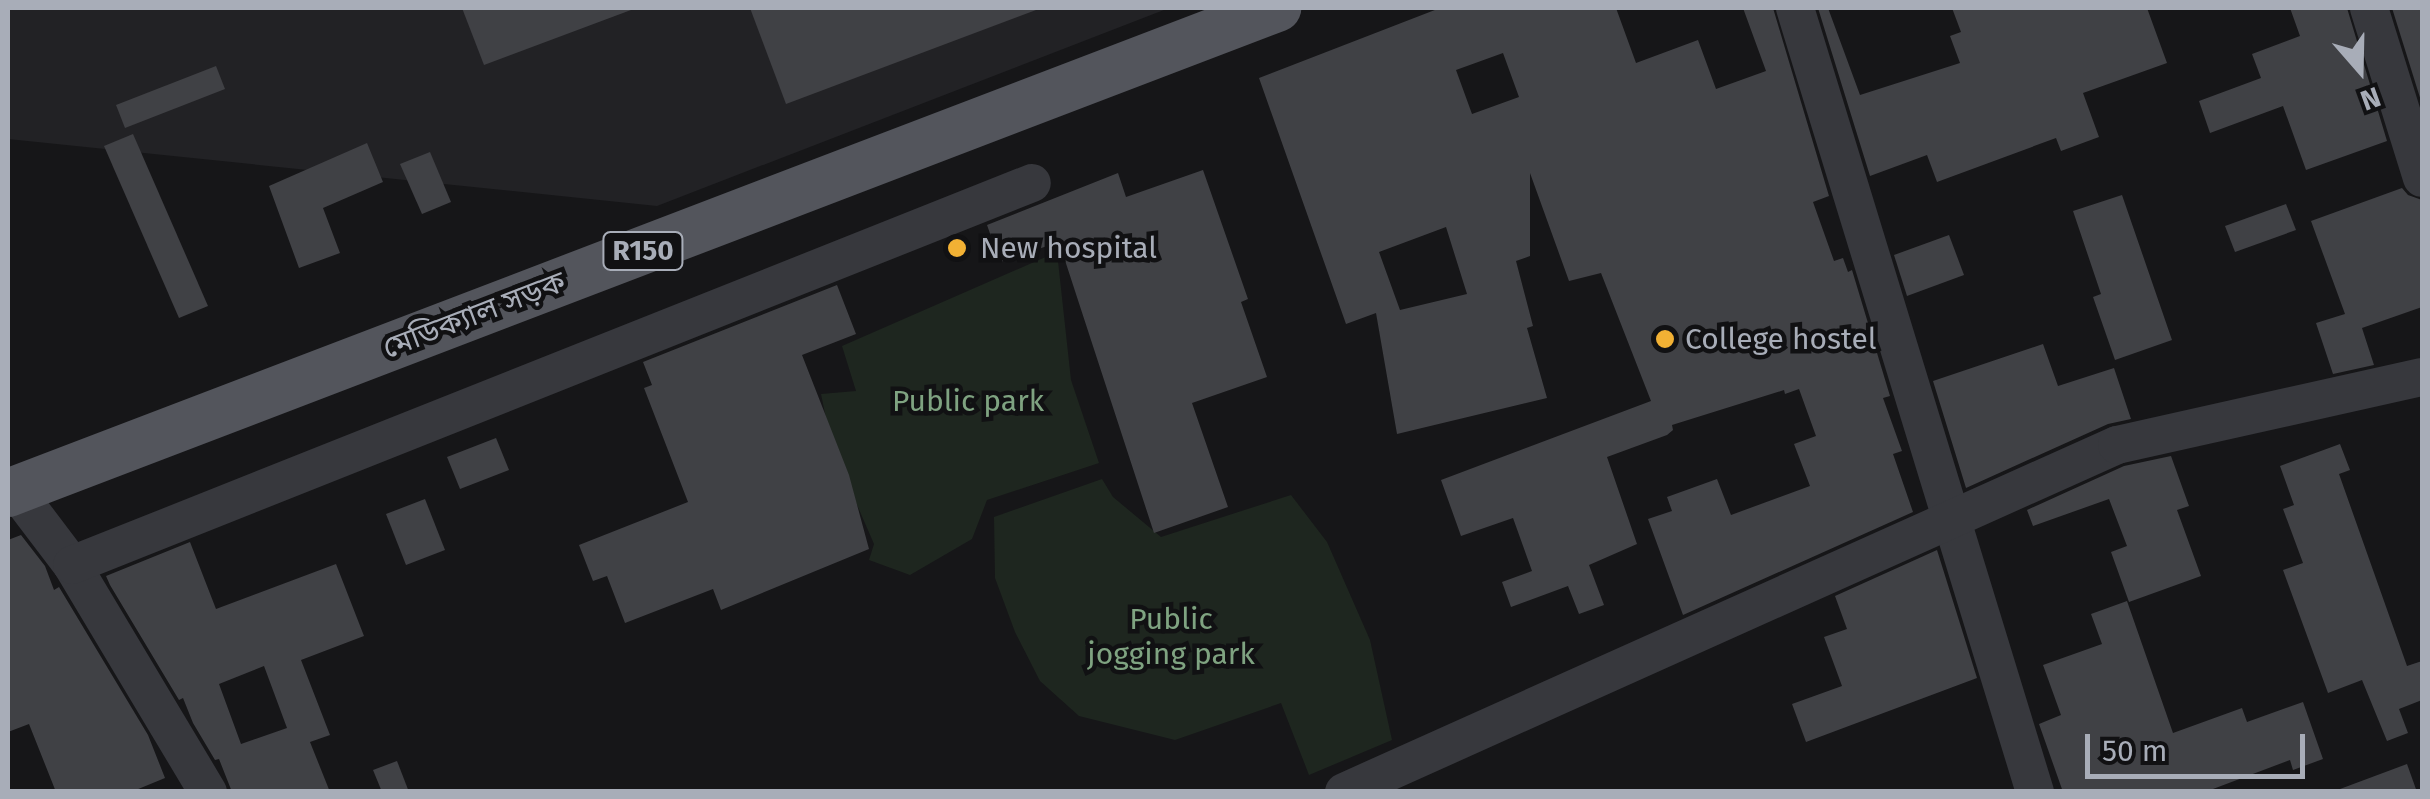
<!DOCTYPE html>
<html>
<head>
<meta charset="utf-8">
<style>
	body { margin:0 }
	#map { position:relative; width:2430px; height:799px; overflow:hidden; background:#161618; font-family:"Fira Sans","Noto Sans Bengali",sans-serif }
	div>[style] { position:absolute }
	.built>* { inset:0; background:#222225 }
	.green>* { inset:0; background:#1e261f }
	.building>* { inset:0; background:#404145 }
	.minor>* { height:38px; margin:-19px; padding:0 19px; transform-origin:19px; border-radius:19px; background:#37383d }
	.major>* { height:48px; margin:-24px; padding:0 24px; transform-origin:24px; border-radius:24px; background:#53555c }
	.dots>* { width:28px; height:28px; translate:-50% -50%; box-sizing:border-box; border:5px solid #111113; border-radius:50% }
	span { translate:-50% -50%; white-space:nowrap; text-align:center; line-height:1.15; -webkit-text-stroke:9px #111113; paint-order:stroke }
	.shield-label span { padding:2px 8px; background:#111113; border:2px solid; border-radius:8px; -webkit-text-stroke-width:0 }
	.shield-label { font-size:28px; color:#a8adb8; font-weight:700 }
	.poi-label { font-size:30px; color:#a8adb8 }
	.left { translate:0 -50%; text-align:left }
	.street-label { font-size:30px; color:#a8adb8 }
	.park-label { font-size:30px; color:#7fa381 }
	.frame { position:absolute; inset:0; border:10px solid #a8adb8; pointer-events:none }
	.north { position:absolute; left:2310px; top:20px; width:100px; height:100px; -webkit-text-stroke:8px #111113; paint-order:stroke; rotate:160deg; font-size:28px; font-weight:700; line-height:40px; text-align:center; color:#a8adb8 }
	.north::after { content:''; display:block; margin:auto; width:35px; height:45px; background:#a8adb8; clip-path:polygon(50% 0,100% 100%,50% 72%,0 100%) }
	.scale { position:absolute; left:2085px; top:734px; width:220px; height:45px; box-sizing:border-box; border:5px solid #a8adb8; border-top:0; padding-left:12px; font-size:30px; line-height:35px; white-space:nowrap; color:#a8adb8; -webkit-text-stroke:8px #111113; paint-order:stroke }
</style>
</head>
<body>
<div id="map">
	<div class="built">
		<div style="clip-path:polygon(8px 8px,1169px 8px,657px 206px,8px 139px)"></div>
	</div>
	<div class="green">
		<div style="clip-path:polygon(1057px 252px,1071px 380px,1099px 463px,987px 500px,972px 539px,910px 575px,869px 560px,874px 544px,832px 447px,821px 394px,856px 391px,842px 346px)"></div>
		<div style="clip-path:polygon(1102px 479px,1113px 497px,1161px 537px,1291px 495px,1327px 542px,1370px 640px,1392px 740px,1309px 775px,1281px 703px,1175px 740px,1079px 716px,1040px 681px,1015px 632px,995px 578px,994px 517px)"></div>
	</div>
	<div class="building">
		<div style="clip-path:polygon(462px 8px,631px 8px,631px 10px,484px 65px)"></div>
		<div style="clip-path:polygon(750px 8px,1035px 8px,1036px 10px,786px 104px)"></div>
		<div style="clip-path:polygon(evenodd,1440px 8px,1616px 8px,1636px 63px,1698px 40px,1716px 89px,1766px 71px,1743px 8px,1773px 8px,1829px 196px,1813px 202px,1834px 261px,1843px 258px,1848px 272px,1852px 270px,1890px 396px,1883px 398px,1902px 451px,1893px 454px,1913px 512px,1683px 615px,1648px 519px,1672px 511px,1667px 497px,1717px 479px,1731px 515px,1810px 486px,1794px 444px,1816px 436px,1799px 389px,1785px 394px,1784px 390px,1672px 425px,1673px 430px,1667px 435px,1607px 457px,1637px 544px,1589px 565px,1604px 605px,1579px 614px,1568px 586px,1511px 607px,1502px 582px,1532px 571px,1513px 518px,1461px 536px,1441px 480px,1651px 401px,1601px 273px,1569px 281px,1530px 173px,1530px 256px,1516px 261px,1533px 326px,1527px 328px,1547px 398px,1397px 434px,1376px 313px,1346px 324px,1259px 78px,1440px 8px,1503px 53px,1519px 97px,1472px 114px,1456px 70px,1503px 53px,1440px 8px,1446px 227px,1467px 294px,1400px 310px,1379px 252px,1446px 227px)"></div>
		<div style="clip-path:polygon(1818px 8px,1828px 8px,1860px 95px,1960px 63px,1950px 36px,1961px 32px,1952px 8px,2147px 8px,2167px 63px,2083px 93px,2099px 137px,2061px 151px,2056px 138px,1937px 182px,1927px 155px,1870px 176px)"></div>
		<div style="clip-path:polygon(2290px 8px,2347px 8px,2387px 141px,2306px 170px,2283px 106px,2210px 133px,2199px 101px,2261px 78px,2252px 54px,2300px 36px)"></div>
		<div style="clip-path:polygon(2392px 8px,2422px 8px,2422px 104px)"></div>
		<div style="clip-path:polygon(216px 66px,225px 89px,125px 128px,116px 105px)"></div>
		<div style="clip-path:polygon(133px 134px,208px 306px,179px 318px,104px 146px)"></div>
		<div style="clip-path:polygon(367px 143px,383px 182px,323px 208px,340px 253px,299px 268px,269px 186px)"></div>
		<div style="clip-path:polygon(430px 152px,451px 202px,422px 214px,400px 164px)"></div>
		<div style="clip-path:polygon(1203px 170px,1248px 299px,1241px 302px,1267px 377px,1192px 403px,1228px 507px,1154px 533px,1059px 242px,1000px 262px,987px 225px,1118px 173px,1126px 197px)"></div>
		<div style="clip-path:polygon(2402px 188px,2408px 195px,2422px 200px,2422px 307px,2362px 328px,2374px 365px,2333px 374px,2316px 323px,2345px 314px,2311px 221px)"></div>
		<div style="clip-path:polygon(2122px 195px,2172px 340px,2115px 360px,2093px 297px,2101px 294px,2073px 211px)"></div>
		<div style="clip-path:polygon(2286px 204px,2296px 230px,2235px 252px,2225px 226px)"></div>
		<div style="clip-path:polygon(1949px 235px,1964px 275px,1907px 296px,1894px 255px)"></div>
		<div style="clip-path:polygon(837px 285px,856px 334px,802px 355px,849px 475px,869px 549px,721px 610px,713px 589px,625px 623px,607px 576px,593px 581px,579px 545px,688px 502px,644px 388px,652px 385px,643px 362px)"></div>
		<div style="clip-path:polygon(2043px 344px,2058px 386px,2114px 368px,2131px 419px,2108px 424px,1966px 488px,1933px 381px)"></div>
		<div style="clip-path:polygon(496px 438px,509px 470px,460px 489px,447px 457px)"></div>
		<div style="clip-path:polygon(2340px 444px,2350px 470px,2339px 474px,2407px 666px,2422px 661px,2422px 700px,2399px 709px,2408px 733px,2387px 741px,2362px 680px,2328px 693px,2283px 570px,2303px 563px,2283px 509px,2294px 505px,2280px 466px)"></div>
		<div style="clip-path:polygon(2171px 456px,2189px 506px,2177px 510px,2201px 576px,2129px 602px,2111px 552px,2127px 546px,2109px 499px,2033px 526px,2027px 510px,2124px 466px)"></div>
		<div style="clip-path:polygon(425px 499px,445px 550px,406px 565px,386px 514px)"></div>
		<div style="clip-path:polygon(21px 535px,45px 566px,54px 590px,59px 587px,148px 735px,165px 778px,131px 792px,56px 792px,29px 724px,8px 732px,8px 540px)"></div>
		<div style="clip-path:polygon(evenodd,190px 542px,216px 609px,336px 564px,364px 636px,301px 660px,330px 735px,310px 742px,330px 792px,232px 792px,219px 759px,215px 760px,193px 723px,183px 698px,179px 700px,110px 585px,106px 576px,190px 542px,264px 666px,287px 728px,241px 744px,219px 684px,264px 666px)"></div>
		<div style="clip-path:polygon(1937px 550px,1977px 678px,1806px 742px,1792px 704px,1842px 686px,1824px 637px,1847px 629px,1835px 596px)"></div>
		<div style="clip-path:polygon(2127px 601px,2173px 733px,2242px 708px,2247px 722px,2303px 702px,2323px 759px,2293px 770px,2290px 760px,2205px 792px,2063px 792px,2039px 724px,2061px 715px,2043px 665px,2102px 644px,2091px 614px)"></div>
		<div style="clip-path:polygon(397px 761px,409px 792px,382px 792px,373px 770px)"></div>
		<div style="clip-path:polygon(2407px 764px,2417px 792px,2340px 792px,2340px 789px)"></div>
	</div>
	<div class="minor">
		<div style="left:1795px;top:8px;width:820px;rotate:72.98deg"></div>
		<div style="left:2369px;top:8px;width:178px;rotate:72.7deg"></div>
		<div style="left:15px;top:490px;width:94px;rotate:52.8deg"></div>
		<div style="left:72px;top:565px;width:265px;rotate:59.1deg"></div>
		<div style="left:72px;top:565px;width:1033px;rotate:-21.7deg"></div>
		<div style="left:1344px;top:792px;width:847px;rotate:-24.18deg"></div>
		<div style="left:2117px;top:445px;width:312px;rotate:-12.6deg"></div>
	</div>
	<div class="major">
		<div style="left:8px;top:493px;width:1359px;rotate:-20.92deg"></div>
	</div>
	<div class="dots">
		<div style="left:957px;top:248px;background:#f2b134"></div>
		<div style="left:1665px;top:339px;background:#f2b134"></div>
	</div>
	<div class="shield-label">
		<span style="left:643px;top:251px">R150</span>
	</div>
	<div class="poi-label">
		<span class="left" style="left:980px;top:248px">New hospital</span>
		<span class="left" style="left:1685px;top:339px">College hostel</span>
	</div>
	<div class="street-label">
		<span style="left:474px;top:315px;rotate:-21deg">মেডিক্যাল সড়ক</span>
	</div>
	<div class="park-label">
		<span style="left:968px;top:401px">Public park</span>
		<span style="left:1171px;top:636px">Public<br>jogging park</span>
	</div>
	<div class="frame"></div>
	<div class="north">N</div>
	<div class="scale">50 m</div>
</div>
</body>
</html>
